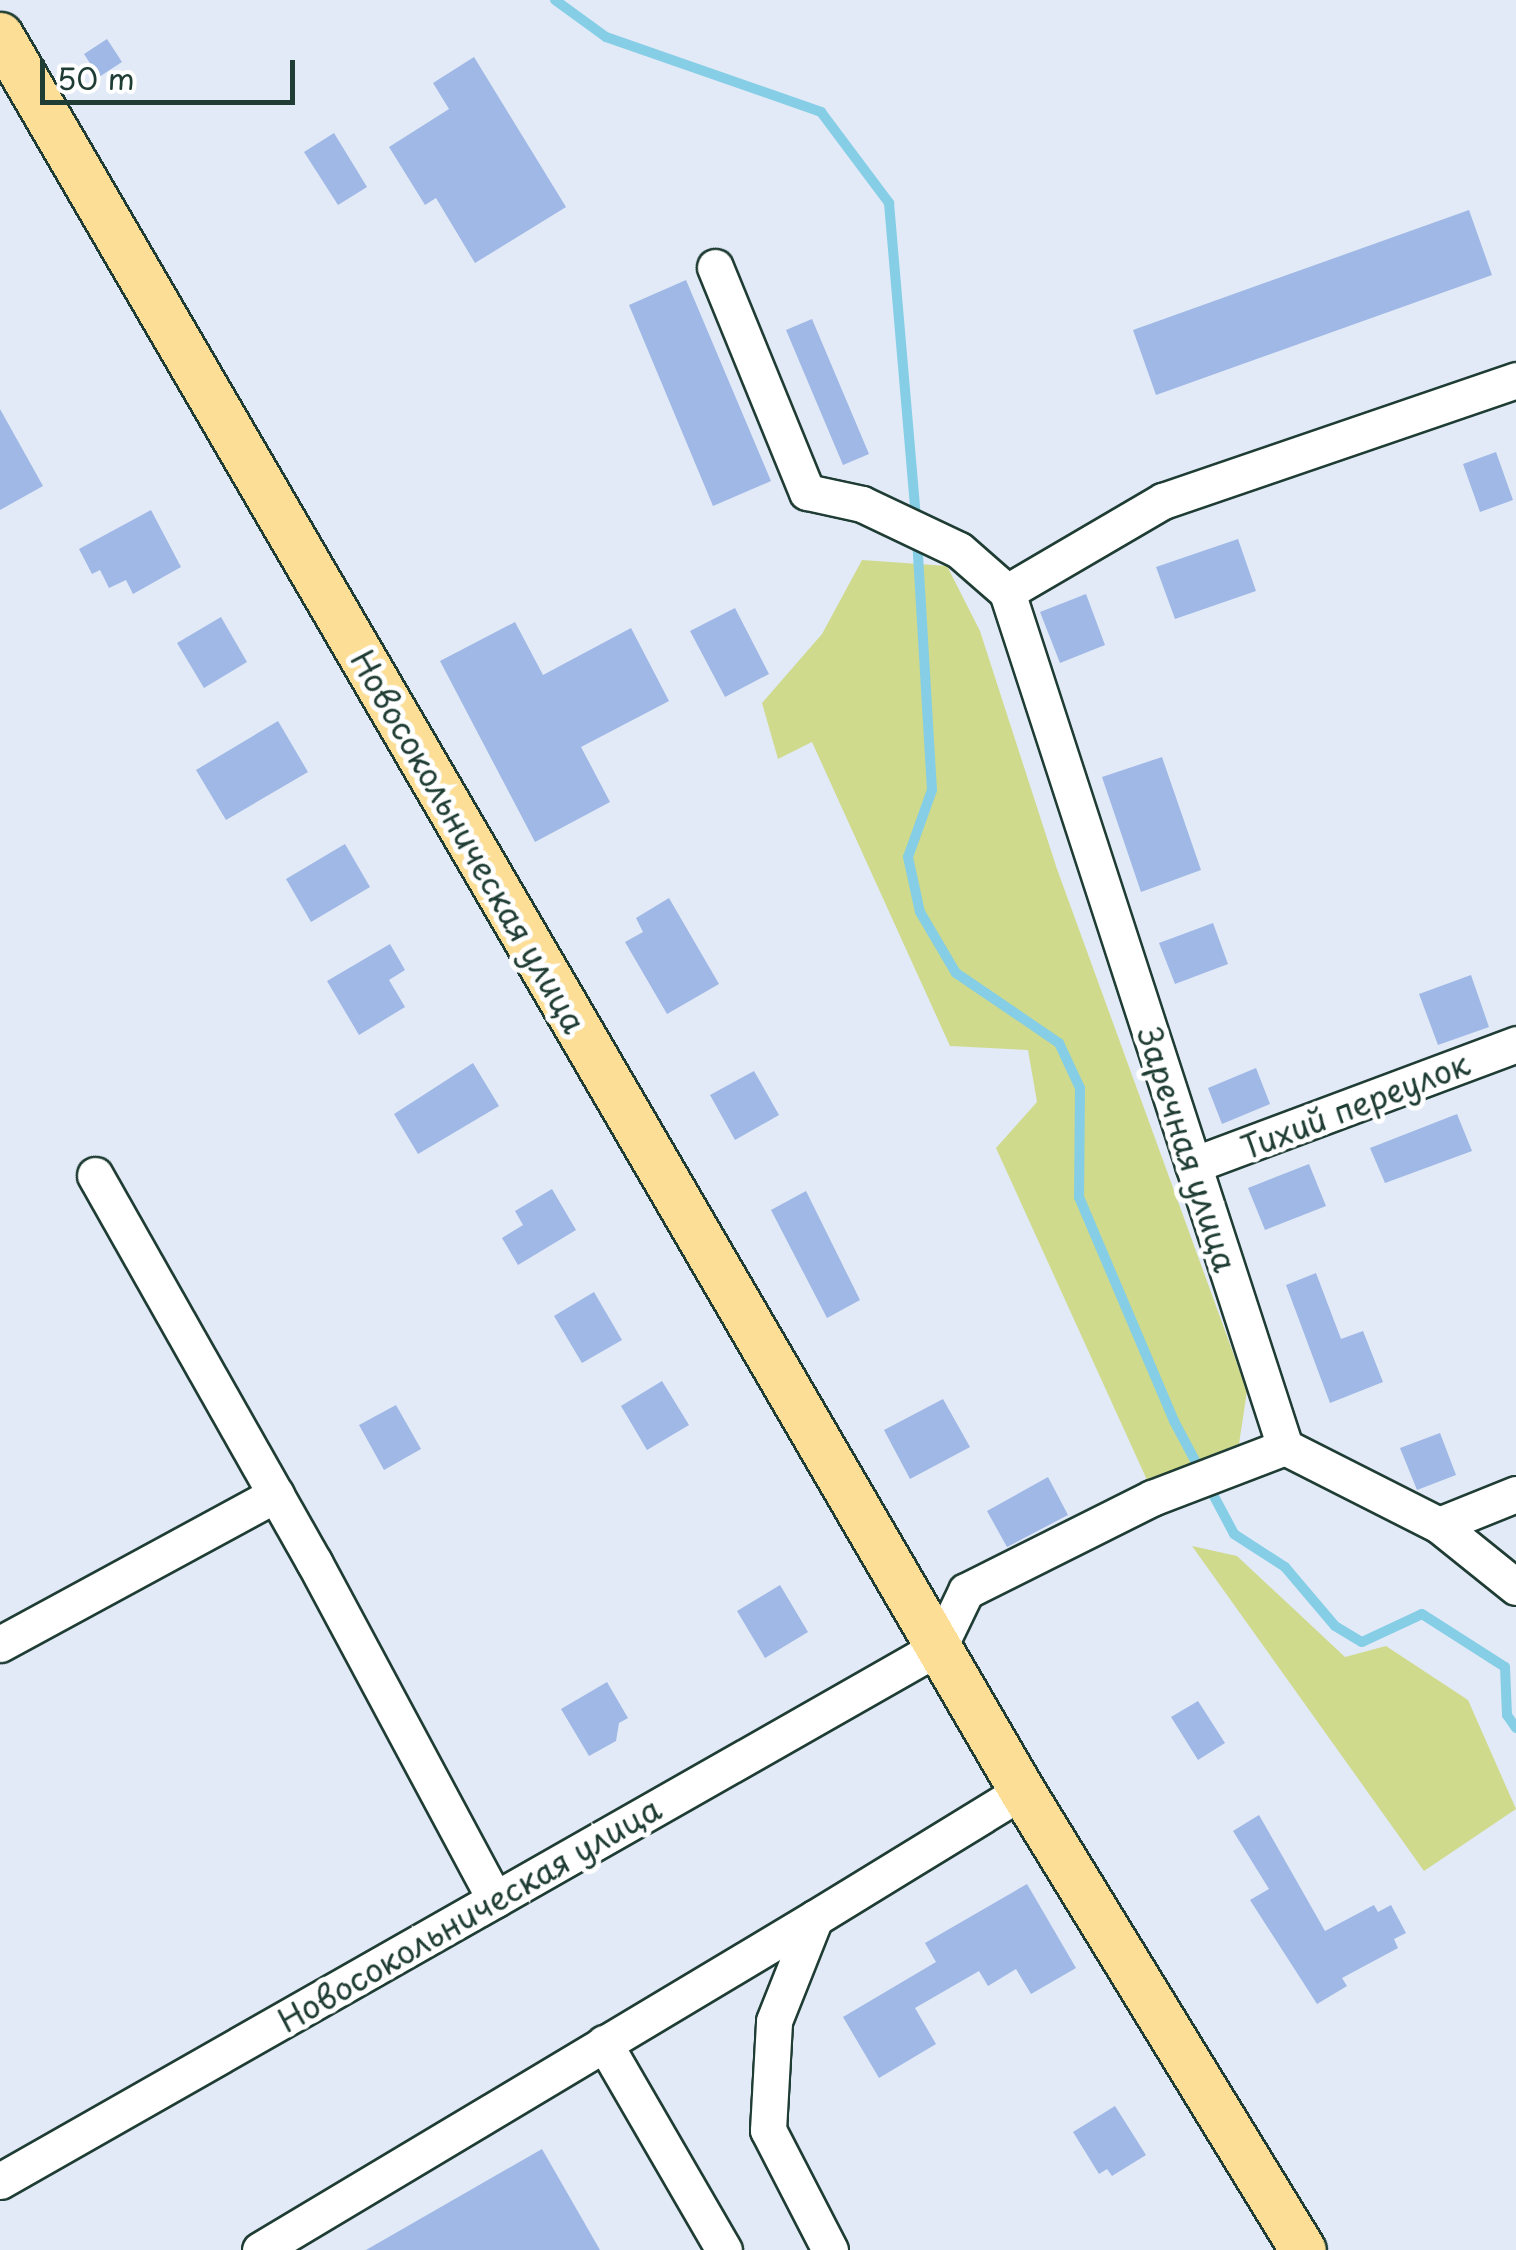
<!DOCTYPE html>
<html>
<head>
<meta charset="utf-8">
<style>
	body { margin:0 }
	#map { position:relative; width:1516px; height:2250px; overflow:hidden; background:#e2eaf7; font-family:"Playpen Sans",sans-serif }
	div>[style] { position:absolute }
	.green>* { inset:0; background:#cfda8d }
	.stream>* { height:10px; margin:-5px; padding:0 5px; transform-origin:5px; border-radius:5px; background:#85cee6 }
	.building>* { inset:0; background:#9fb8e5 }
	.roads { filter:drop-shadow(2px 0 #1f3d34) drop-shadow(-2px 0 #1f3d34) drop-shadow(0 2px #1f3d34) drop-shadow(0 -2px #1f3d34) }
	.minor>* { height:35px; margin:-17.5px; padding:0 17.5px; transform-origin:17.5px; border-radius:17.5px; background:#fff }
	.major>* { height:45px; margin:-22.5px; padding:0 22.5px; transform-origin:22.5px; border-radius:22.5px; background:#fcde96 }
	span { translate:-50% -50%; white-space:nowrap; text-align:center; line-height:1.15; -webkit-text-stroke:10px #fff; paint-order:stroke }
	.street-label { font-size:32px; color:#1f3d34 }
	.scale { position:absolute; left:40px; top:60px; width:255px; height:45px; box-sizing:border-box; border:5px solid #1f3d34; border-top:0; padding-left:12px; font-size:30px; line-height:35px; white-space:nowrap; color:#1f3d34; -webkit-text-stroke:8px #fff; paint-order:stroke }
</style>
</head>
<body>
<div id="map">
	<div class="green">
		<div style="clip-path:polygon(862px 560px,947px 566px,980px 631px,1057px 869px,1247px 1391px,1239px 1444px,1147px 1480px,996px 1148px,1037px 1102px,1028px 1050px,950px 1046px,812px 742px,778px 759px,762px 703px,822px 634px)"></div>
		<div style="clip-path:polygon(1192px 1546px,1237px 1556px,1345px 1657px,1386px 1646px,1468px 1700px,1516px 1809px,1424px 1871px)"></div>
	</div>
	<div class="stream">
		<div style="left:555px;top:0;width:63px;rotate:36deg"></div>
		<div style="left:606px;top:37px;width:228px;rotate:19.2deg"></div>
		<div style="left:821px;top:112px;width:114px;rotate:53.2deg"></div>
		<div style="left:889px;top:203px;width:319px;rotate:85.1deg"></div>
		<div style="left:917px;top:538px;width:252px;rotate:86.6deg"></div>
		<div style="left:932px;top:790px;width:71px;rotate:109.7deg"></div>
		<div style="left:908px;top:857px;width:56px;rotate:77.7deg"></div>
		<div style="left:920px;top:912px;width:71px;rotate:59.5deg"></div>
		<div style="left:956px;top:973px;width:125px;rotate:34.2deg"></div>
		<div style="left:1059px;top:1043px;width:50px;rotate:65deg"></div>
		<div style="left:1080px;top:1088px;width:109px;rotate:90.5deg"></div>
		<div style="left:1079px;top:1197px;width:243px;rotate:67deg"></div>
		<div style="left:1174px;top:1421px;width:128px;rotate:62deg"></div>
		<div style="left:1234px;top:1534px;width:61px;rotate:32.9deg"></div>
		<div style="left:1285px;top:1567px;width:77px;rotate:49.7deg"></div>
		<div style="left:1335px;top:1626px;width:31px;rotate:31deg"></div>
		<div style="left:1362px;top:1642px;width:66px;rotate:-25deg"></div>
		<div style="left:1422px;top:1614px;width:98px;rotate:32.6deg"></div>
		<div style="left:1505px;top:1667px;width:48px;rotate:87.6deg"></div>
		<div style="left:1507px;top:1715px;width:16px;rotate:55deg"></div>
	</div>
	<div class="building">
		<div style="clip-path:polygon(107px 39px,122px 62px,99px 77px,84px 54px)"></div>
		<div style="clip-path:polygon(474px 57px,566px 207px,475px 263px,436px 198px,425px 205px,389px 147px,449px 109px,433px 83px)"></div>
		<div style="clip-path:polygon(334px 133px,367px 187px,338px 205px,304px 152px)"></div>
		<div style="clip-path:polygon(1469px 210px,1492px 275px,1156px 395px,1133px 330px)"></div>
		<div style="clip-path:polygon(686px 280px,771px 481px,713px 506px,629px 305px)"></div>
		<div style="clip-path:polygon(812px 319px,869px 454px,843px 465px,786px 330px)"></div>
		<div style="clip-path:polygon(0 409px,43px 486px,0 510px)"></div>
		<div style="clip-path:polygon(1496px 452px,1513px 500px,1480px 512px,1463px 464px)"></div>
		<div style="clip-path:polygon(151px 510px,181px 567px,133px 594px,126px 580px,109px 588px,100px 570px,92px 574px,79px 549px)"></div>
		<div style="clip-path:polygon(1238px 539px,1256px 591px,1175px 619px,1156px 567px)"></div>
		<div style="clip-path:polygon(1086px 594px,1105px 645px,1060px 663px,1040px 612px)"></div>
		<div style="clip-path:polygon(735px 608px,769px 674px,725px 697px,690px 631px)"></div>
		<div style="clip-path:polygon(221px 617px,247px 662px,204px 688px,177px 643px)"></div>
		<div style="clip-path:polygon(515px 622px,543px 675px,631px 628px,669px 701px,581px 747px,610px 802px,535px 842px,440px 661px)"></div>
		<div style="clip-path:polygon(278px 721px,308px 772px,226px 820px,196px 770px)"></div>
		<div style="clip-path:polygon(1162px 757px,1201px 870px,1141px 892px,1102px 777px)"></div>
		<div style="clip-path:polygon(345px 844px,370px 887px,311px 922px,286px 879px)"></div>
		<div style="clip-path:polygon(669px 898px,719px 984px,667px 1014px,625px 942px,643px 932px,636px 918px)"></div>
		<div style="clip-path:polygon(1213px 923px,1228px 964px,1175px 984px,1159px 943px)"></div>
		<div style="clip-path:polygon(390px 944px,405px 970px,389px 980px,405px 1007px,359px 1035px,327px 981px)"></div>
		<div style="clip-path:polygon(1471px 975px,1489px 1027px,1438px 1045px,1419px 994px)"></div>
		<div style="clip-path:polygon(473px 1063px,499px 1106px,418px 1154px,394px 1114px)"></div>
		<div style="clip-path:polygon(1256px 1068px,1270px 1104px,1222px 1124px,1208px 1088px)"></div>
		<div style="clip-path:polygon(754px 1071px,779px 1115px,735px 1140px,710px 1095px)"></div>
		<div style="clip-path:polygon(1457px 1114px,1472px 1151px,1385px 1183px,1370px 1148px)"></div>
		<div style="clip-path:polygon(1309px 1164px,1326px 1206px,1265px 1230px,1248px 1188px)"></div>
		<div style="clip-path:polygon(552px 1189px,576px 1230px,518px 1265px,502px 1238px,523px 1225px,515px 1211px)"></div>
		<div style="clip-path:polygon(806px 1191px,860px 1300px,827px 1318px,771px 1210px)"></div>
		<div style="clip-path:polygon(1316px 1273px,1341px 1339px,1363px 1331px,1383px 1382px,1330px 1403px,1286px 1285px)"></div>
		<div style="clip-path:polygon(594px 1292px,622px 1340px,582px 1363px,554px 1316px)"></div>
		<div style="clip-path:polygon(662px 1381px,689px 1425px,647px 1450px,621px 1406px)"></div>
		<div style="clip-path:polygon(943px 1399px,970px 1447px,910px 1479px,884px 1430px)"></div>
		<div style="clip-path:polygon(396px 1405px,421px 1449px,384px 1470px,359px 1425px)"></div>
		<div style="clip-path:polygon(1440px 1433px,1456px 1475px,1417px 1490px,1400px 1448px)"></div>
		<div style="clip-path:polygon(1048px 1477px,1068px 1515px,1007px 1547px,987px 1511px)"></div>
		<div style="clip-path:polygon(780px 1585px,808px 1632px,765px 1658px,737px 1611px)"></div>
		<div style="clip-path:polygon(607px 1682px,628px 1718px,619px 1723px,616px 1741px,589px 1756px,561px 1709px)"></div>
		<div style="clip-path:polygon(1198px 1701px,1225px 1743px,1198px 1760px,1171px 1717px)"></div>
		<div style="clip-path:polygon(1259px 1815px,1325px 1931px,1374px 1905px,1378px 1912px,1391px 1905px,1406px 1933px,1394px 1939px,1398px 1948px,1342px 1978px,1347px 1986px,1317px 2004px,1250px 1900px,1269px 1889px,1233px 1831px)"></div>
		<div style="clip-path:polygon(1027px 1884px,1076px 1968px,1031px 1994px,1016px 1969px,988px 1986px,979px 1971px,915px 2008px,936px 2044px,879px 2078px,843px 2017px,936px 1962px,925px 1943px)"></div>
		<div style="clip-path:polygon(1115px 2106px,1146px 2155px,1112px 2176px,1107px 2169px,1099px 2174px,1073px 2132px)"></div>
		<div style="clip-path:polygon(542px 2149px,600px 2250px,366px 2250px)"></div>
	</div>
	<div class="roads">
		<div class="minor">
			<div style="left:715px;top:267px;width:243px;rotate:67.8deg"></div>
			<div style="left:807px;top:492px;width:56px;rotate:12.3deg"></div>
			<div style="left:862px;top:504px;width:107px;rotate:25.4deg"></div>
			<div style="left:959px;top:550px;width:64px;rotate:41.2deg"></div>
			<div style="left:1007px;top:592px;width:899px;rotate:71.99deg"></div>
			<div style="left:1285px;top:1447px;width:173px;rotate:26.9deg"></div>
			<div style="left:1439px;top:1525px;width:99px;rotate:38.8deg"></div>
			<div style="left:1007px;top:592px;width:181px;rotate:-30.3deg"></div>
			<div style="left:1163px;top:501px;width:373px;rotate:-18.9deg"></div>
			<div style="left:1193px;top:1165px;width:345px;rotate:-20.5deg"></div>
			<div style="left:95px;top:1175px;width:445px;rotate:60.5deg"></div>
			<div style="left:314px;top:1562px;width:383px;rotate:61.8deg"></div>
			<div style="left:1439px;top:1525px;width:83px;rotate:-21.9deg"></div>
			<div style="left:0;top:1644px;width:314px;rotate:-28.5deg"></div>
			<div style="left:604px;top:2043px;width:239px;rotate:59.9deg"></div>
			<div style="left:0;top:2181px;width:1080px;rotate:-29.63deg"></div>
			<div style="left:939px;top:1647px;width:62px;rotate:-64.3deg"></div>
			<div style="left:966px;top:1591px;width:208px;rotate:-26.6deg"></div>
			<div style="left:1152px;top:1498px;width:142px;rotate:-21deg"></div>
			<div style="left:260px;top:2250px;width:647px;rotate:-30.89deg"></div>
			<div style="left:830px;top:2250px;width:135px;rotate:-117.3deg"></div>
			<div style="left:768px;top:2130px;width:109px;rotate:-86.8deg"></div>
			<div style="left:774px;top:2021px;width:111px;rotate:-68.3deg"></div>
			<div style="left:815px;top:1918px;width:243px;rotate:-31.5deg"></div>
		</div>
		<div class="major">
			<div style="left:0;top:35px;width:2032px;rotate:59.8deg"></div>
			<div style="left:1022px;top:1791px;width:538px;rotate:58.53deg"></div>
		</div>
	</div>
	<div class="street-label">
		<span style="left:469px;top:841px;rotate:60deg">Новосокольническая улица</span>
		<span style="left:1355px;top:1105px;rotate:-21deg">Тихий переулок</span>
		<span style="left:1188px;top:1149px;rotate:72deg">Заречная улица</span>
		<span style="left:469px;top:1914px;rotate:-30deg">Новосокольническая улица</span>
	</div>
	<div class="scale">50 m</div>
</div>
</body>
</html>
